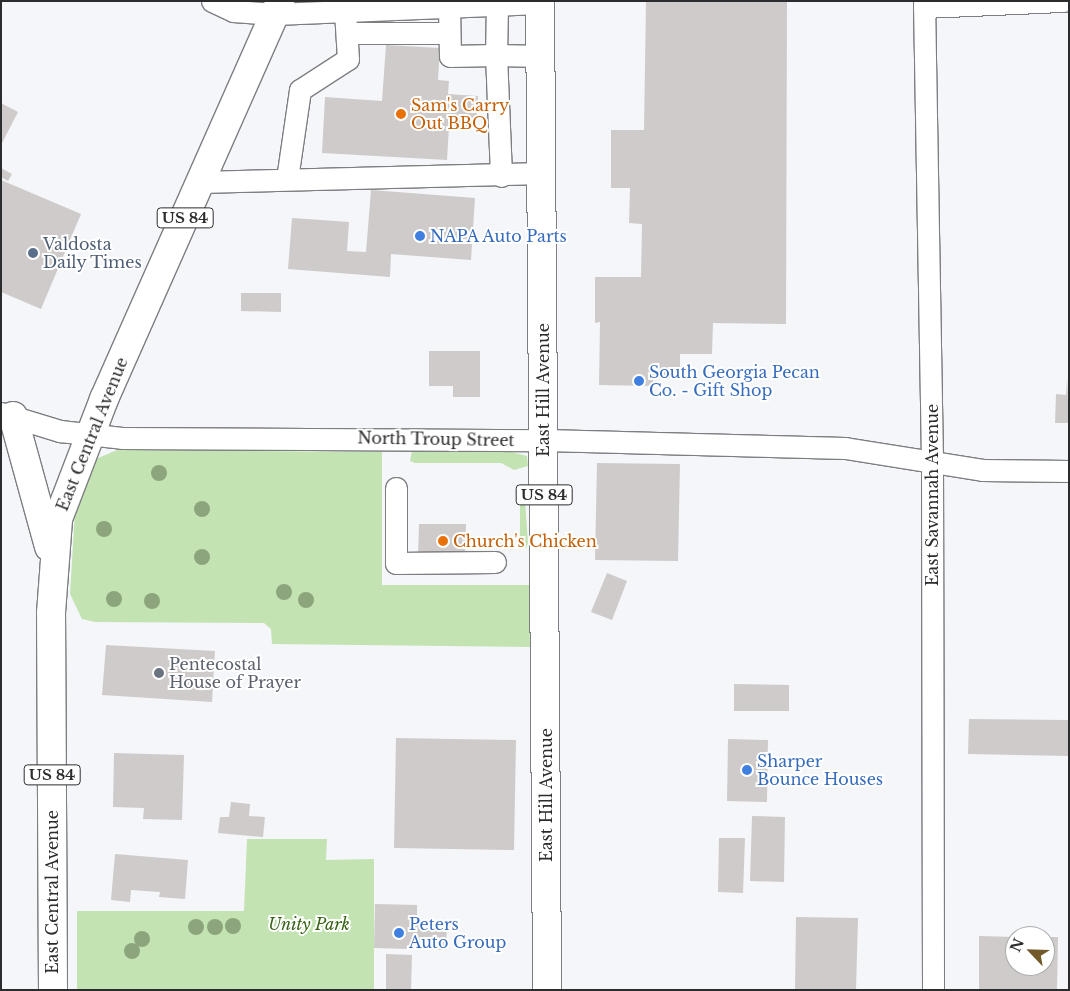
<!DOCTYPE html>
<html>
<head>
<meta charset="utf-8">
<style>
	body { margin:0 }
	#map { position:relative; width:1070px; height:991px; overflow:hidden; background:#f4f6f9; font-family:"Libre Baskerville",serif }
	div>[style] { position:absolute }
	.green>* { inset:0; background:#c3e4b2 }
	.building>* { inset:0; background:#cfcbca }
	.roads { filter:drop-shadow(1px 0 #7d7e81) drop-shadow(-1px 0 #7d7e81) drop-shadow(0 1px #7d7e81) drop-shadow(0 -1px #7d7e81) }
	.minor>* { height:21px; margin:-10.5px; padding:0 10.5px; transform-origin:10.5px; border-radius:10.5px; background:#fff }
	.highway>* { height:28px; margin:-14px; padding:0 14px; transform-origin:14px; border-radius:14px; background:#fff }
	.trees>* { width:16px; height:16px; margin:-8px; border-radius:50%; background:#8ca57c }
	.dots>* { width:14px; height:14px; translate:-50% -50%; box-sizing:border-box; border:2px solid #fff; border-radius:50% }
	span { translate:-50% -50%; white-space:nowrap; text-align:center; line-height:1.15; -webkit-text-stroke:4px #fff; paint-order:stroke }
	.shield-label span { padding:1px 4px; background:#fff; border:1px solid; border-radius:4px; -webkit-text-stroke-width:0 }
	.shield-label { font-size:15px; color:#2b2c2d; font-weight:700 }
	.food-label { font-size:16px; color:#c56008 }
	.left { translate:0 -50%; text-align:left }
	.shop-label { font-size:16px; color:#366cbe }
	.service-label { font-size:16px; color:#4e5e75 }
	.street-label { font-size:16px; color:#2b2c2d }
	.worship-label { font-size:16px; color:#5b616d }
	.park-label { font-size:16px; color:#366215; font-style:italic }
	.frame { position:absolute; inset:0; border:2px solid #2b2c2d; pointer-events:none }
	.north { position:absolute; left:1005px; top:926px; width:50px; height:50px; box-sizing:border-box; background:#fff; border:1px solid #aaabab; border-radius:50%; rotate:294deg; font-size:14px; font-weight:700; line-height:20px; text-align:center; color:#2b2c2d }
	.north::after { content:''; display:block; margin:auto; width:18px; height:22px; background:#71592a; clip-path:polygon(50% 0,100% 100%,50% 72%,0 100%) }
</style>
</head>
<body>
<div id="map">
	<div class="green">
		<div style="clip-path:polygon(117px 450px,382px 452px,382px 585px,529px 585px,530px 647px,272px 644px,271px 629px,264px 623px,95px 622px,82px 619px,70px 594px,75px 511px,96px 459px)"></div>
		<div style="clip-path:polygon(412px 451px,512px 452px,527px 456px,528px 466px,514px 470px,501px 463px,415px 463px,410px 461px)"></div>
		<div style="clip-path:polygon(525px 500px,528px 543px,526px 548px,520px 544px,520px 501px)"></div>
		<div style="clip-path:polygon(247px 839px,327px 839px,326px 860px,374px 859px,374px 990px,77px 990px,77px 911px,244px 911px)"></div>
	</div>
	<div class="building">
		<div style="clip-path:polygon(646px 1px,787px 1px,786px 324px,713px 323px,712px 354px,680px 354px,680px 378px,653px 378px,653px 386px,599px 385px,600px 322px,595px 323px,595px 277px,641px 277px,642px 224px,629px 223px,630px 188px,611px 188px,611px 130px,644px 130px)"></div>
		<div style="clip-path:polygon(386px 45px,440px 48px,438px 80px,449px 81px,448px 94px,478px 96px,476px 128px,449px 127px,447px 160px,322px 153px,325px 97px,382px 101px)"></div>
		<div style="clip-path:polygon(1px 103px,18px 112px,1px 145px)"></div>
		<div style="clip-path:polygon(1px 168px,12px 174px,8px 181px,1px 177px)"></div>
		<div style="clip-path:polygon(1px 180px,81px 214px,41px 309px,1px 292px)"></div>
		<div style="clip-path:polygon(371px 190px,475px 198px,471px 260px,391px 254px,390px 277px,288px 269px,292px 218px,349px 222px,347px 251px,366px 252px)"></div>
		<div style="clip-path:polygon(241px 293px,281px 293px,281px 312px,241px 311px)"></div>
		<div style="clip-path:polygon(429px 351px,480px 351px,480px 397px,453px 397px,453px 386px,429px 386px)"></div>
		<div style="clip-path:polygon(1067px 378px,1069px 423px,1055px 423px,1056px 394px,1066px 395px)"></div>
		<div style="clip-path:polygon(597px 463px,680px 464px,678px 561px,595px 560px)"></div>
		<div style="clip-path:polygon(419px 524px,466px 524px,465px 558px,418px 557px)"></div>
		<div style="clip-path:polygon(607px 573px,627px 581px,612px 620px,591px 612px)"></div>
		<div style="clip-path:polygon(106px 645px,215px 651px,212px 702px,102px 695px)"></div>
		<div style="clip-path:polygon(734px 684px,789px 685px,789px 711px,734px 711px)"></div>
		<div style="clip-path:polygon(969px 719px,1069px 720px,1069px 756px,968px 754px)"></div>
		<div style="clip-path:polygon(396px 738px,516px 740px,514px 850px,394px 848px)"></div>
		<div style="clip-path:polygon(728px 739px,768px 740px,767px 802px,727px 801px)"></div>
		<div style="clip-path:polygon(114px 753px,184px 755px,182px 820px,143px 819px,144px 808px,113px 807px)"></div>
		<div style="clip-path:polygon(231px 802px,250px 804px,249px 816px,265px 817px,263px 837px,218px 833px,220px 817px,229px 817px)"></div>
		<div style="clip-path:polygon(752px 816px,785px 817px,784px 882px,750px 881px)"></div>
		<div style="clip-path:polygon(719px 838px,745px 838px,743px 893px,718px 892px)"></div>
		<div style="clip-path:polygon(115px 854px,188px 860px,185px 899px,159px 897px,160px 892px,131px 890px,130px 902px,111px 900px)"></div>
		<div style="clip-path:polygon(375px 904px,417px 905px,417px 925px,447px 925px,446px 950px,374px 948px)"></div>
		<div style="clip-path:polygon(796px 917px,858px 918px,856px 990px,795px 990px)"></div>
		<div style="clip-path:polygon(979px 936px,1015px 937px,1015px 966px,1045px 966px,1045px 937px,1058px 937px,1057px 990px,979px 990px)"></div>
		<div style="clip-path:polygon(386px 954px,412px 955px,411px 990px,386px 990px)"></div>
	</div>
	<div class="roads">
		<div class="minor">
			<div style="left:212px;top:1px;width:23px;rotate:25deg"></div>
			<div style="left:233px;top:11px;width:42px;rotate:4.1deg"></div>
			<div style="left:275px;top:14px;width:265px;rotate:-2.4deg"></div>
			<div style="left:924px;top:1px;width:460px;rotate:89deg"></div>
			<div style="left:932px;top:461px;width:529px;rotate:89.89deg"></div>
			<div style="left:497px;top:5px;width:50px;rotate:91.1deg"></div>
			<div style="left:496px;top:55px;width:45px;rotate:1.3deg"></div>
			<div style="left:449px;top:7px;width:49px;rotate:88.8deg"></div>
			<div style="left:450px;top:56px;width:46px;rotate:-1.2deg"></div>
			<div style="left:496px;top:55px;width:121px;rotate:87.6deg"></div>
			<div style="left:924px;top:7px;width:140px;rotate:-2.5deg"></div>
			<div style="left:347px;top:33px;width:102px"></div>
			<div style="left:287px;top:179px;width:90px;rotate:-81.7deg"></div>
			<div style="left:300px;top:90px;width:57px;rotate:-32.9deg"></div>
			<div style="left:348px;top:59px;width:48px;rotate:-93.6deg"></div>
			<div style="left:201px;top:182px;width:341px;rotate:-1.5deg"></div>
			<div style="left:1px;top:413px;width:62px;rotate:17deg"></div>
			<div style="left:60px;top:431px;width:62px;rotate:6.4deg"></div>
			<div style="left:122px;top:438px;width:422px;rotate:0.3deg"></div>
			<div style="left:544px;top:440px;width:301px;rotate:1.5deg"></div>
			<div style="left:845px;top:448px;width:139px;rotate:9.1deg"></div>
			<div style="left:982px;top:470px;width:87px;rotate:0.7deg"></div>
			<div style="left:396px;top:488px;width:75px;rotate:90deg"></div>
			<div style="left:396px;top:563px;width:99px;rotate:-0.6deg"></div>
		</div>
		<div class="highway">
			<div style="left:540px;top:1px;width:989px;rotate:89.59deg"></div>
			<div style="left:13px;top:416px;width:136px;rotate:74.6deg"></div>
			<div style="left:53px;top:990px;width:377px;rotate:-90.3deg"></div>
			<div style="left:51px;top:613px;width:94px;rotate:-85.7deg"></div>
			<div style="left:58px;top:519px;width:129px;rotate:-69deg"></div>
			<div style="left:104px;top:399px;width:435px;rotate:-66.1deg"></div>
		</div>
	</div>
	<div class="trees">
		<div style="left:159px;top:473px"></div>
		<div style="left:202px;top:509px"></div>
		<div style="left:104px;top:529px"></div>
		<div style="left:202px;top:557px"></div>
		<div style="left:284px;top:592px"></div>
		<div style="left:114px;top:599px"></div>
		<div style="left:306px;top:600px"></div>
		<div style="left:152px;top:601px"></div>
		<div style="left:233px;top:926px"></div>
		<div style="left:196px;top:927px"></div>
		<div style="left:215px;top:927px"></div>
		<div style="left:142px;top:939px"></div>
		<div style="left:132px;top:951px"></div>
	</div>
	<div class="dots">
		<div style="left:401px;top:114px;background:#e8710a"></div>
		<div style="left:420px;top:236px;background:#3f7fe0"></div>
		<div style="left:33px;top:253px;background:#5c6f8a"></div>
		<div style="left:639px;top:381px;background:#3f7fe0"></div>
		<div style="left:443px;top:541px;background:#e8710a"></div>
		<div style="left:159px;top:673px;background:#6b7280"></div>
		<div style="left:747px;top:770px;background:#3f7fe0"></div>
		<div style="left:399px;top:933px;background:#3f7fe0"></div>
	</div>
	<div class="shield-label">
		<span style="left:185px;top:218px">US 84</span>
		<span style="left:544px;top:495px">US 84</span>
		<span style="left:52px;top:775px">US 84</span>
	</div>
	<div class="food-label">
		<span class="left" style="left:411px;top:114px">Sam's Carry<br>Out BBQ</span>
		<span class="left" style="left:453px;top:541px">Church's Chicken</span>
	</div>
	<div class="shop-label">
		<span class="left" style="left:430px;top:236px">NAPA Auto Parts</span>
		<span class="left" style="left:649px;top:381px">South Georgia Pecan<br>Co. - Gift Shop</span>
		<span class="left" style="left:757px;top:770px">Sharper<br>Bounce Houses</span>
		<span class="left" style="left:409px;top:933px">Peters<br>Auto Group</span>
	</div>
	<div class="service-label">
		<span class="left" style="left:43px;top:253px">Valdosta<br>Daily Times</span>
	</div>
	<div class="street-label">
		<span style="left:543px;top:390px;rotate:-90deg">East Hill Avenue</span>
		<span style="left:92px;top:434px;rotate:-68deg">East Central Avenue</span>
		<span style="left:436px;top:439px;rotate:1deg">North Troup Street</span>
		<span style="left:932px;top:495px;rotate:-90deg">East Savannah Avenue</span>
		<span style="left:546px;top:795px;rotate:-90deg">East Hill Avenue</span>
		<span style="left:52px;top:892px;rotate:-90deg">East Central Avenue</span>
	</div>
	<div class="worship-label">
		<span class="left" style="left:169px;top:673px">Pentecostal<br>House of Prayer</span>
	</div>
	<div class="park-label">
		<span style="left:309px;top:924px">Unity Park</span>
	</div>
	<div class="frame"></div>
	<div class="north">N</div>
</div>
</body>
</html>
